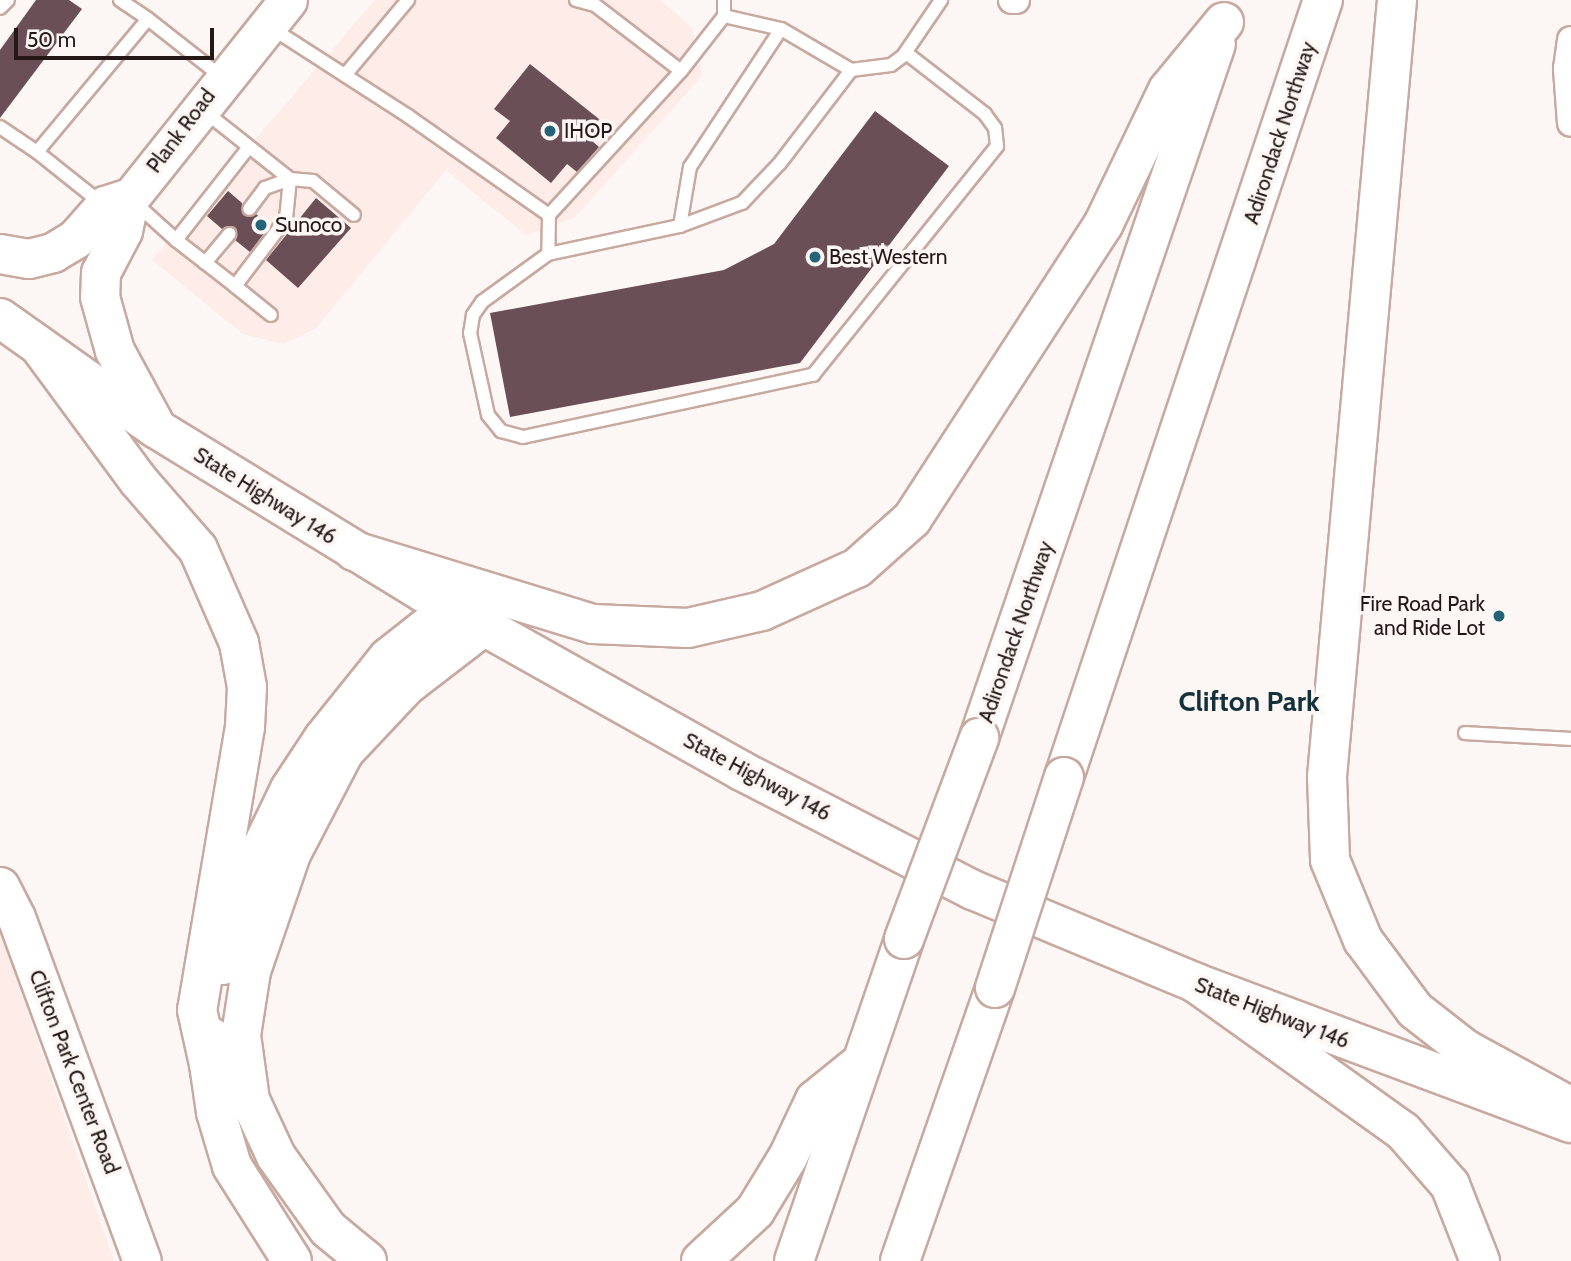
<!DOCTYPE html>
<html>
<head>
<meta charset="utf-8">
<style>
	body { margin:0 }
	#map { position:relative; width:1571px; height:1261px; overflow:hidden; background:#fcf6f4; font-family:Cabin,sans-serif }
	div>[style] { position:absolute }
	.built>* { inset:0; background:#fdece7 }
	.building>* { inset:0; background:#6a4f56 }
	.roads { filter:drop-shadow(2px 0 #c7a9a0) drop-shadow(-2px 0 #c7a9a0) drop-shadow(0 2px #c7a9a0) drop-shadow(0 -2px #c7a9a0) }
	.lane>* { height:12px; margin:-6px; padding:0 6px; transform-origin:6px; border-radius:6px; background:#fff }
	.street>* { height:26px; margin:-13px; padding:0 13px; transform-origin:13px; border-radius:13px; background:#fff }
	.secondary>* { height:37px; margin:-18.5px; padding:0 18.5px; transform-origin:18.5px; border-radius:18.5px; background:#fff }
	.primary>* { height:38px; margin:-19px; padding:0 19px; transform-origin:19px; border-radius:19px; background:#fff }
	.highway>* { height:38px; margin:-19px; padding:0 19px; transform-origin:19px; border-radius:19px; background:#fff }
	.bridges { filter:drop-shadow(2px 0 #c7a9a0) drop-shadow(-2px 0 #c7a9a0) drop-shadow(0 2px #c7a9a0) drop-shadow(0 -2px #c7a9a0) }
	.highway-bridge>* { height:38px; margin:-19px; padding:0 19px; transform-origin:19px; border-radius:19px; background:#fff }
	.dots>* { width:19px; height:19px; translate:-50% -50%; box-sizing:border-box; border:4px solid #fcf6f4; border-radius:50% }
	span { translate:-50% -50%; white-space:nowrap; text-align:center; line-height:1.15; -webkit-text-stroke:7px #fcf6f4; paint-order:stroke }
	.street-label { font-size:21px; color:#231815 }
	.poi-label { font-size:21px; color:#231815 }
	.left { translate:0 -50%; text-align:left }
	.right { translate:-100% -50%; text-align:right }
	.district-label { font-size:28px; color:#13313b; font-weight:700 }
	.scale { position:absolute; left:14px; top:28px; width:200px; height:32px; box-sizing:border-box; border:4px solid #231815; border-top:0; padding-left:9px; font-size:21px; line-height:24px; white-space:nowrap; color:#231815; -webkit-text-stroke:5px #fcf6f4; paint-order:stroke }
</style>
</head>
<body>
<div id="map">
	<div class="built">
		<div style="clip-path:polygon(375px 0,660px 0,692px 28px,702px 76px,574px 218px,526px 235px,446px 170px,316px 328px,283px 344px,243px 334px,152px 260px)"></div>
		<div style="clip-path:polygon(0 932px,114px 1261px,0 1261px)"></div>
	</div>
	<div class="building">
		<div style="clip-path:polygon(36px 0,69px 0,82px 9px,0 118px,0 50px)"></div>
		<div style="clip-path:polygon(530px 64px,604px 123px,591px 140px,599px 147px,577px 172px,567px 164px,551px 183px,496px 138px,510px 121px,494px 109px)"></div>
		<div style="clip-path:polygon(875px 111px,949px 166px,800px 363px,510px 417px,490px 313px,724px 270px,774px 244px)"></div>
		<div style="clip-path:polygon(228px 191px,242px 203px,243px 215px,256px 214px,270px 226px,250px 252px,235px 240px,235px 228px,222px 229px,207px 216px)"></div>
		<div style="clip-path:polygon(316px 198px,351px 228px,298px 288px,266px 260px)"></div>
	</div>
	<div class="roads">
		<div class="lane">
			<div style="left:120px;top:0;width:34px;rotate:34deg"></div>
			<div style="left:576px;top:0;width:20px;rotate:15deg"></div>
			<div style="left:595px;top:5px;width:108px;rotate:37.5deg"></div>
			<div style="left:0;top:8px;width:11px;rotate:-45deg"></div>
			<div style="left:270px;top:27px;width:164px;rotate:32.8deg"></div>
			<div style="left:408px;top:116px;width:172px;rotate:35.1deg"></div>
			<div style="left:549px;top:215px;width:195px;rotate:-47.5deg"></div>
			<div style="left:681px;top:71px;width:70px;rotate:-52deg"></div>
			<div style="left:724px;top:16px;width:16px;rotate:-90deg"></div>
			<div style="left:851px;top:70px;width:40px;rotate:-7.1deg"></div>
			<div style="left:891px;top:65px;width:15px;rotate:-37deg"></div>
			<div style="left:903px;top:56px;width:68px;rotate:-55.8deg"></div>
			<div style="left:345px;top:75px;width:98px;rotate:-50deg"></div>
			<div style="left:204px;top:111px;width:110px;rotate:38.3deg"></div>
			<div style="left:290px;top:179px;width:23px;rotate:5deg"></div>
			<div style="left:313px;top:181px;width:53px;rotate:39.7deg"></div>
			<div style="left:0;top:127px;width:45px;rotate:34deg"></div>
			<div style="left:134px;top:202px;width:57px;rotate:42.1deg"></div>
			<div style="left:176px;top:240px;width:118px;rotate:-51.9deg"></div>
			<div style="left:101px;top:203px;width:82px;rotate:-141.4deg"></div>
			<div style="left:37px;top:152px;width:173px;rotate:-50.2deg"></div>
			<div style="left:148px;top:19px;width:94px;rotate:38.1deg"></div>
			<div style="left:549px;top:215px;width:39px;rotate:91deg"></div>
			<div style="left:548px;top:254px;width:135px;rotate:-12deg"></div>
			<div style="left:680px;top:226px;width:66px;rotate:-20.4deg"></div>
			<div style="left:742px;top:203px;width:55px;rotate:-46.5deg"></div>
			<div style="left:780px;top:163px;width:117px;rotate:-52.6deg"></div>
			<div style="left:851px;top:70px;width:81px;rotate:-149.6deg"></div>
			<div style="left:781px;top:29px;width:58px;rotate:-167.2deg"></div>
			<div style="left:680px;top:226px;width:60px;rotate:-80.4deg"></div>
			<div style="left:690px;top:167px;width:165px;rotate:-56.6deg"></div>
			<div style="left:176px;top:240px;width:75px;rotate:37.9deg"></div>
			<div style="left:235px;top:286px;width:84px;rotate:-52.7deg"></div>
			<div style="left:286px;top:219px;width:40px;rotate:-84.3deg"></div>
			<div style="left:290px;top:179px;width:27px;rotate:160deg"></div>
			<div style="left:265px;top:188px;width:26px;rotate:127deg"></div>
			<div style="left:548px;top:254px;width:82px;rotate:144deg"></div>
			<div style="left:482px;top:302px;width:16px;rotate:125deg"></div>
			<div style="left:473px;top:315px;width:18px;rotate:99deg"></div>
			<div style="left:470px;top:333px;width:84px;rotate:77.6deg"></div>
			<div style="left:488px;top:415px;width:21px;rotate:51deg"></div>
			<div style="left:501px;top:431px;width:23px;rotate:15deg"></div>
			<div style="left:523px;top:437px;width:297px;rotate:-12.1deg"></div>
			<div style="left:813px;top:375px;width:294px;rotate:-51.2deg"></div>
			<div style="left:997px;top:146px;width:18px;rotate:-96deg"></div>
			<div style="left:995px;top:128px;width:17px;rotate:-126deg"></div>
			<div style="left:985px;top:114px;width:100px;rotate:-142.3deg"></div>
			<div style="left:205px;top:263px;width:38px;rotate:-50deg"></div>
			<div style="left:235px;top:286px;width:46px;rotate:38.9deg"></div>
			<div style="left:1465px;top:733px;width:106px;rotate:3.2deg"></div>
		</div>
		<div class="street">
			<div style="left:1012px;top:0;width:4px"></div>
			<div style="left:1571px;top:40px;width:29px;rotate:98deg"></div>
			<div style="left:1567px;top:69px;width:54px;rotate:85.8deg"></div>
		</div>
		<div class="secondary">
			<div style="left:130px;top:198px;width:253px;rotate:-51.4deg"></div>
			<div style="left:0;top:886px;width:35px;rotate:63deg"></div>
			<div style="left:16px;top:917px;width:366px;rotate:69.9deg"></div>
		</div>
		<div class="primary">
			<div style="left:0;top:254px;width:29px;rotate:10deg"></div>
			<div style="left:29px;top:259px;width:25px;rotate:-14deg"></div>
			<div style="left:53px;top:253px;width:27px;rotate:-31deg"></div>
			<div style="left:76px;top:239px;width:44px;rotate:-48.7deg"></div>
			<div style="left:105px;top:206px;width:26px;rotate:-18deg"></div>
			<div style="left:130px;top:198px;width:34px;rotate:102deg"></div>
			<div style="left:123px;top:231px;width:47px;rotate:117.6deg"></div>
			<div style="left:101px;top:273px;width:24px;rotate:92deg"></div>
			<div style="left:100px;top:297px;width:56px;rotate:74.5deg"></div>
			<div style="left:115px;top:351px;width:82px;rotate:61.6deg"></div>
			<div style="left:0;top:318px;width:192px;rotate:35.3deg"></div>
			<div style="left:157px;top:429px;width:312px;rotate:31.5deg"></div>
			<div style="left:423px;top:592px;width:366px;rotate:29.3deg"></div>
			<div style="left:742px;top:771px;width:260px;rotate:27.3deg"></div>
			<div style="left:973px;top:890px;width:242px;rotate:22.6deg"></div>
			<div style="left:1196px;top:983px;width:400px;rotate:20.5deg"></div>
		</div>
		<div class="highway">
			<div style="left:1397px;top:0;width:780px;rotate:95.15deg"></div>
			<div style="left:1327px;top:777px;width:83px;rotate:87.9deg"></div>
			<div style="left:1330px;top:860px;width:87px;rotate:67.6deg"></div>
			<div style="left:1363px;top:940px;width:87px;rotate:53.4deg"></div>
			<div style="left:1415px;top:1010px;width:63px;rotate:38deg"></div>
			<div style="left:1465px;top:1049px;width:121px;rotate:28.7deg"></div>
			<div style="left:40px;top:347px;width:165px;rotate:53.6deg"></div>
			<div style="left:138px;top:480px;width:91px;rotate:49deg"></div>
			<div style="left:198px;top:549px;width:103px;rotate:66.4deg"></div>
			<div style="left:239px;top:643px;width:45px;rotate:79.7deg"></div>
			<div style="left:247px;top:687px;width:40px;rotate:92.9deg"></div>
			<div style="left:245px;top:727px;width:287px;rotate:99.6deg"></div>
			<div style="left:197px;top:1010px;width:55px;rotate:77.5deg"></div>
			<div style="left:354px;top:551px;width:250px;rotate:17deg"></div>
			<div style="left:593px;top:624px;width:95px;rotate:2.4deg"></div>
			<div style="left:688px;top:628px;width:76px;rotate:-12.9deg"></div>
			<div style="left:762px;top:611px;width:104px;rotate:-24.4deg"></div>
			<div style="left:857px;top:568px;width:74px;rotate:-41.7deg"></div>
			<div style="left:912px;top:519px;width:351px;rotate:-57deg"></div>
			<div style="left:1103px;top:225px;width:150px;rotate:-64.3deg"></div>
			<div style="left:1168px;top:90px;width:88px;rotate:-50.5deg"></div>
			<div style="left:979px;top:738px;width:733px;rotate:-71.15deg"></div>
			<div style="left:1064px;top:777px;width:819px;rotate:-71.57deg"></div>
			<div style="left:223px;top:965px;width:124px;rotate:-71.7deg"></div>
			<div style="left:262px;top:847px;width:64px;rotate:-64.2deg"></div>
			<div style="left:290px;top:789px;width:60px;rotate:-56.6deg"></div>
			<div style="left:323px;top:739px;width:104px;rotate:-51.3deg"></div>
			<div style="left:388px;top:658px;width:80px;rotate:-38.4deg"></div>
			<div style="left:1196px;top:983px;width:254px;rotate:35.6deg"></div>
			<div style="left:1403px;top:1131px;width:72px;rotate:49deg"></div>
			<div style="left:1450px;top:1185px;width:82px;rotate:68.5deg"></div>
			<div style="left:211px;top:1037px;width:27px;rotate:94deg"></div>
			<div style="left:209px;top:1064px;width:49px;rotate:81.7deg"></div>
			<div style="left:216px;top:1112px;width:56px;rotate:73.5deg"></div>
			<div style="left:232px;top:1166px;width:112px;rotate:57.7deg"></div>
			<div style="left:367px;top:1261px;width:50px;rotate:-140.6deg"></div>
			<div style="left:328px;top:1229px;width:90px;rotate:-125.5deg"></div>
			<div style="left:276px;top:1156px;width:62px;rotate:-114.9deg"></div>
			<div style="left:250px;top:1100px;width:66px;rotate:-97.9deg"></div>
			<div style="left:241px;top:1035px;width:65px;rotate:-81.1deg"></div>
			<div style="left:251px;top:971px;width:124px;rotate:-71.1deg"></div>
			<div style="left:291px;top:854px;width:115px;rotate:-62.5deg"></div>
			<div style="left:344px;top:752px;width:91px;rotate:-46.8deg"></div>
			<div style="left:406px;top:686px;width:98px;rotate:-37.6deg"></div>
			<div style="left:701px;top:1261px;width:74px;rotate:-42.8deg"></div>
			<div style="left:755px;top:1211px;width:63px;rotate:-58.6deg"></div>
			<div style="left:788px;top:1157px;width:63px;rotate:-64.7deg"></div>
			<div style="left:815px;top:1100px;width:60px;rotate:-39deg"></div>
			<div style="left:794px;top:1261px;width:340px;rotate:-71.1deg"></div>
			<div style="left:900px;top:1261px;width:289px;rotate:-70.8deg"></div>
		</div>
	</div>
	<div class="bridges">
		<div class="highway-bridge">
			<div style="left:904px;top:939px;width:215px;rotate:-69.5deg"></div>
			<div style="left:995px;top:988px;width:222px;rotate:-71.9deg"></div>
		</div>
	</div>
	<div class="dots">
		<div style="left:550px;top:131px;background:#236478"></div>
		<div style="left:261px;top:225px;background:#236478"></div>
		<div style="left:815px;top:257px;background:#236478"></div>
		<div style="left:1499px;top:616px;background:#236478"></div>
	</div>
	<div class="street-label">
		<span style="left:181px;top:131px;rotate:-53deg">Plank Road</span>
		<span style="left:1280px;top:133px;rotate:-72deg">Adirondack Northway</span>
		<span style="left:265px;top:496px;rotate:32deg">State Highway 146</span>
		<span style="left:1016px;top:632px;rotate:-71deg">Adirondack Northway</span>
		<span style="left:757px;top:777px;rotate:28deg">State Highway 146</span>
		<span style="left:1272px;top:1013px;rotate:21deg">State Highway 146</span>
		<span style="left:74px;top:1072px;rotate:69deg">Clifton Park Center Road</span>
	</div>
	<div class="poi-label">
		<span class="left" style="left:564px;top:131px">IHOP</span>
		<span class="left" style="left:275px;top:225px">Sunoco</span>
		<span class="left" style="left:829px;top:257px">Best Western</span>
		<span class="right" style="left:1485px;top:616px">Fire Road Park<br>and Ride Lot</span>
	</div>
	<div class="district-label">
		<span style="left:1249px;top:701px">Clifton Park</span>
	</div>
	<div class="scale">50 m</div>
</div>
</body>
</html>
